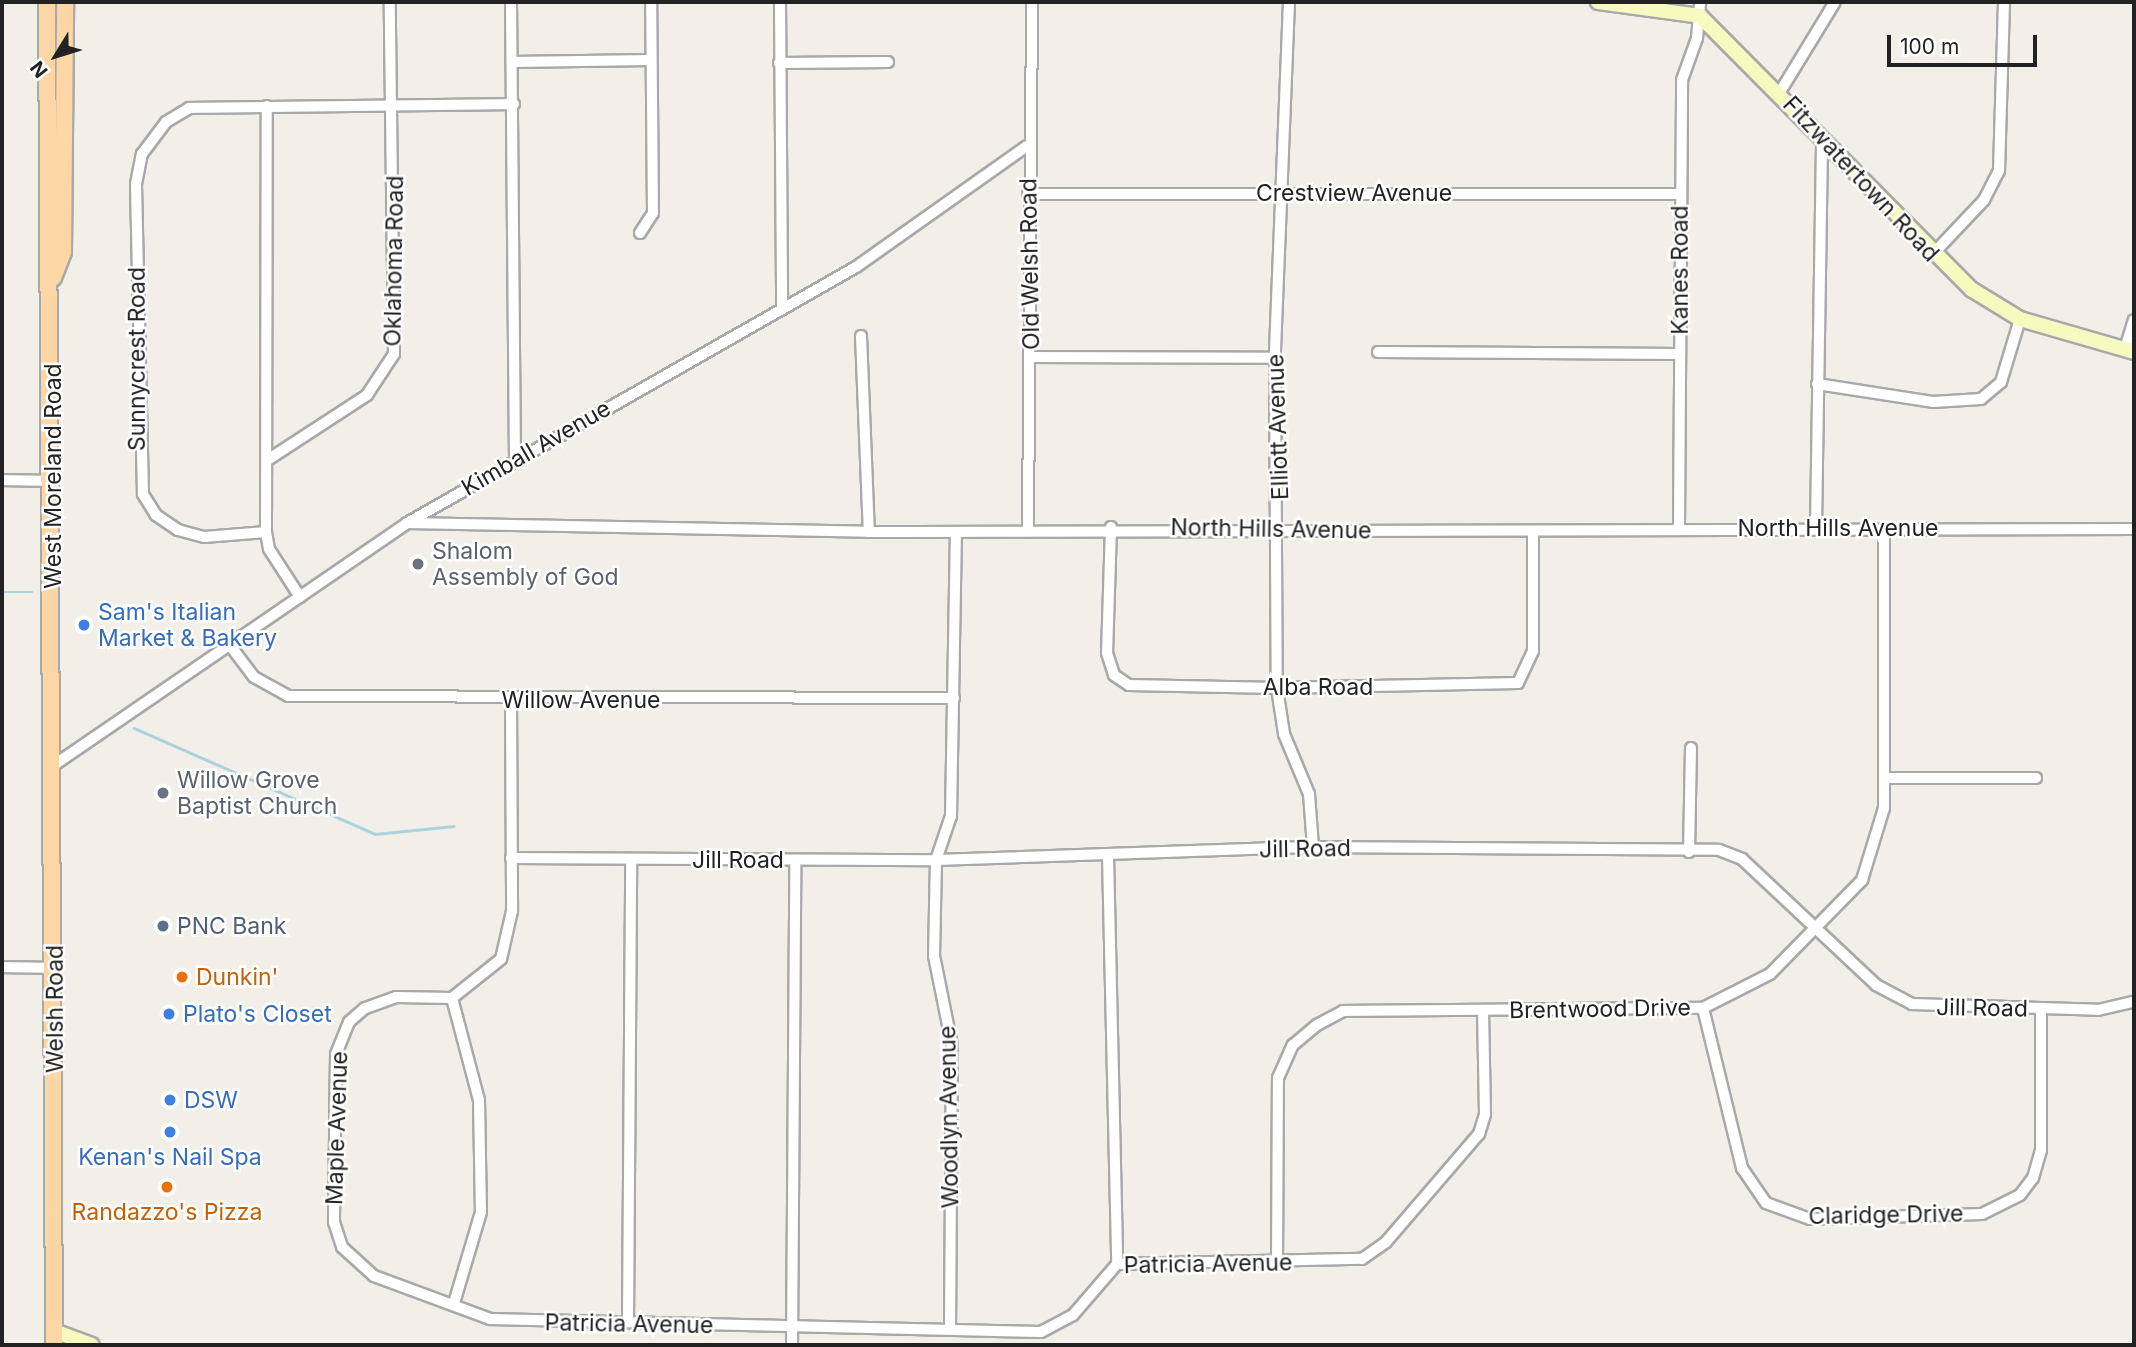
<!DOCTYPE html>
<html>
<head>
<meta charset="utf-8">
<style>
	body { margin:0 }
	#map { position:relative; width:2136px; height:1347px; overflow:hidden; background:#f2efe9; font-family:Inter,sans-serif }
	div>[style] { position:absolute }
	.stream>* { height:2.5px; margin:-1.25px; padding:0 1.25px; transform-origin:1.25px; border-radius:1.25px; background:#aad3df }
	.roads { filter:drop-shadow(2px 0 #a9a9a9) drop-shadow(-2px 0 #a9a9a9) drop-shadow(0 2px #a9a9a9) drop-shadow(0 -2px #a9a9a9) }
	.street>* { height:10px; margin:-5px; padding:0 5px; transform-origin:5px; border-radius:5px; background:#fff }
	.secondary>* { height:14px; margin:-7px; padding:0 7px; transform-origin:7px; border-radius:7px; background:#f7fabf }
	.primary>* { height:16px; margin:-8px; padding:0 8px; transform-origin:8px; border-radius:8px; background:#fcd6a4 }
	.dots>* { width:19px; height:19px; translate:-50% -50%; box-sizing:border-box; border:4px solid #fff; border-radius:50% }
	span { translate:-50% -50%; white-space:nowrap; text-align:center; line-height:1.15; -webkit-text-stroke:5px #fff; paint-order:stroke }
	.street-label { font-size:23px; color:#222 }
	.worship-label { font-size:23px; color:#5b616d }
	.left { translate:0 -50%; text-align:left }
	.shop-label { font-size:23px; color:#366cbe }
	.service-label { font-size:23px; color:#4e5e75 }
	.food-label { font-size:23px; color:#c56008 }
	.frame { position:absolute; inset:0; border:4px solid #222; pointer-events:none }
	.north { position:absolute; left:21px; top:21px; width:70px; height:70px; -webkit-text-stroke:5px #fff; paint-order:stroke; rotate:232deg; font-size:19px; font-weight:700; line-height:28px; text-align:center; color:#222 }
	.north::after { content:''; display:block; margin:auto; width:24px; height:32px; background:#222; clip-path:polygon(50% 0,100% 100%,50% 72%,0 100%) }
	.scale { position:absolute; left:1887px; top:35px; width:150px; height:32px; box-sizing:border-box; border:4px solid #222; border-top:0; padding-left:9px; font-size:21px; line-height:24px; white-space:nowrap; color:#222; -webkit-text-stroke:5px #fff; paint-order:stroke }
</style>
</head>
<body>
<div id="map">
	<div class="stream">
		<div style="left:2px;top:592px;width:30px"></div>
		<div style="left:134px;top:728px;width:263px;rotate:23.7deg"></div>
		<div style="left:375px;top:834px;width:79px;rotate:-5.8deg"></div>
	</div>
	<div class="roads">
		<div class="street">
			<div style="left:511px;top:2px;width:458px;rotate:89.5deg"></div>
			<div style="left:780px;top:2px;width:304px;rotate:89.6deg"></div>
			<div style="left:1289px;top:2px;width:356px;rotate:92.3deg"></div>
			<div style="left:1275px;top:358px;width:330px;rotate:89.7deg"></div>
			<div style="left:1277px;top:688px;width:47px;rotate:81.3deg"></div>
			<div style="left:1284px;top:734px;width:65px;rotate:67.4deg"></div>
			<div style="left:1309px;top:794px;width:53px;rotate:85.7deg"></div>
			<div style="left:512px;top:62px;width:139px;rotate:-0.8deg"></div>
			<div style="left:779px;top:63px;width:109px;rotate:-0.5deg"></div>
			<div style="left:1780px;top:92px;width:105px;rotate:-58.6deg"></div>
			<div style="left:1028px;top:194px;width:651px"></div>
			<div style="left:640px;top:233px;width:24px;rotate:-57deg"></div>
			<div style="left:653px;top:213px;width:211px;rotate:-90.5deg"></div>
			<div style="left:1932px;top:255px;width:76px;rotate:-46.6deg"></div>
			<div style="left:1984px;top:200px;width:33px;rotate:-63deg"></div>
			<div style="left:1999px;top:171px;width:169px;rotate:-88.3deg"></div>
			<div style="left:861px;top:336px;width:196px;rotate:87.7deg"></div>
			<div style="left:2125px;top:349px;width:30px;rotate:-73deg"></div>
			<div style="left:1378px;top:352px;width:302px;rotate:0.4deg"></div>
			<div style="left:1031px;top:357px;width:244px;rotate:0.2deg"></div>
			<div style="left:1817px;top:384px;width:117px;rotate:8.8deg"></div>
			<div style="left:1933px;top:402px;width:48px;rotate:-3.6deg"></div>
			<div style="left:1981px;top:399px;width:26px;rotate:-40deg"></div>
			<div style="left:2001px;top:382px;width:66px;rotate:-73.2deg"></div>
			<div style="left:269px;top:459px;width:117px;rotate:-33.1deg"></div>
			<div style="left:367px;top:395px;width:49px;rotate:-56.6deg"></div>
			<div style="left:394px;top:354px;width:352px;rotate:-90.7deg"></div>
			<div style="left:2px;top:480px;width:51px;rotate:1.1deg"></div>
			<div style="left:407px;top:523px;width:462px;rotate:1.1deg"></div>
			<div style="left:869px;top:532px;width:1265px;rotate:-0.14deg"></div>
			<div style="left:1679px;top:526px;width:446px;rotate:-89.6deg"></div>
			<div style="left:1682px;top:80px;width:45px;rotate:-70.3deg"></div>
			<div style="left:1697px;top:38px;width:36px;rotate:-85deg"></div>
			<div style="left:1028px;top:527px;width:525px;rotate:-89.56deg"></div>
			<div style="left:1111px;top:527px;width:126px;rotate:91.8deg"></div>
			<div style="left:1107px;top:653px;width:23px;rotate:72deg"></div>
			<div style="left:1114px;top:675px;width:18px;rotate:34deg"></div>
			<div style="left:1129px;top:685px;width:148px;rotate:1.2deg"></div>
			<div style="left:1277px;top:688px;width:241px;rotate:-1.2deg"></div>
			<div style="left:1518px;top:683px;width:35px;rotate:-65deg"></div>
			<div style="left:1533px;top:651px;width:119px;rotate:-90deg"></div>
			<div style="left:1816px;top:527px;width:388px;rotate:-89.1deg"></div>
			<div style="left:266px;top:532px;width:426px;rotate:-89.9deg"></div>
			<div style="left:300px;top:597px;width:57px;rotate:-122.9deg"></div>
			<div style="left:269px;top:549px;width:17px;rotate:-100deg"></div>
			<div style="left:266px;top:532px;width:62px;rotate:175.4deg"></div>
			<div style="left:204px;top:537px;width:27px;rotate:-165deg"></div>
			<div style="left:178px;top:530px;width:27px;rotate:-146deg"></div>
			<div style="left:156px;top:515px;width:25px;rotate:-122deg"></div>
			<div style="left:143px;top:494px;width:310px;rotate:-91.3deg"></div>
			<div style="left:136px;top:184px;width:31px;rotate:-79deg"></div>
			<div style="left:142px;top:154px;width:40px;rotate:-53deg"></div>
			<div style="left:166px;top:122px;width:27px;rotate:-31deg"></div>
			<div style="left:189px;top:108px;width:325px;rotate:-0.7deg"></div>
			<div style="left:229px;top:644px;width:41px;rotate:52.9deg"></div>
			<div style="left:254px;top:677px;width:39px;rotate:29deg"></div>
			<div style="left:288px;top:696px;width:666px;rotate:0.17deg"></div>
			<div style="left:511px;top:700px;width:211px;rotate:89.7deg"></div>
			<div style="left:512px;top:911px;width:49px;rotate:102.9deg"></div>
			<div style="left:501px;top:959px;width:63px;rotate:141.5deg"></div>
			<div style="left:452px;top:998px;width:56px;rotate:-179deg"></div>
			<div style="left:396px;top:997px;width:33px;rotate:160deg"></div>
			<div style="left:365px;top:1008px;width:21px;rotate:139deg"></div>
			<div style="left:349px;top:1022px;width:35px;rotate:112deg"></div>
			<div style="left:336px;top:1055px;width:167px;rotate:90.7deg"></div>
			<div style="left:334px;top:1222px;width:26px;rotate:72deg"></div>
			<div style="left:342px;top:1247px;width:43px;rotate:42.2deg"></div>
			<div style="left:374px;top:1276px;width:124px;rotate:20.3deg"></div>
			<div style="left:490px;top:1319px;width:551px;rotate:1.35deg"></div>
			<div style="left:1041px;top:1332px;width:36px;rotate:-28deg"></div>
			<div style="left:1073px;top:1315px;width:67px;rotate:-49.2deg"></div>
			<div style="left:1117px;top:1264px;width:245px;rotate:-1.2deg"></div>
			<div style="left:1362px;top:1259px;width:29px;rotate:-35deg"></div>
			<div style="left:1386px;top:1242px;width:143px;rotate:-49.3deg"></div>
			<div style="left:1479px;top:1134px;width:21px;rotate:-73deg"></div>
			<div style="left:1485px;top:1114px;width:104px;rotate:-91.1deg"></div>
			<div style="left:54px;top:765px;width:428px;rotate:-34.4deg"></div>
			<div style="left:407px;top:523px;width:517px;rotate:-29.69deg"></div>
			<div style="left:856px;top:267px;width:209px;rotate:-35.3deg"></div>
			<div style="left:1885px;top:778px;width:151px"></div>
			<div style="left:1689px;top:852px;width:104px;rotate:-88.9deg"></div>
			<div style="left:1108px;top:856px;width:408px;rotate:88.7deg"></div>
			<div style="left:511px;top:858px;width:425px;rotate:0.3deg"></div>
			<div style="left:936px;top:860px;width:377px;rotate:-2deg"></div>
			<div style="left:1313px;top:847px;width:406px;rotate:0.4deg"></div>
			<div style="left:1719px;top:850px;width:25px;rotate:21deg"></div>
			<div style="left:1742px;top:859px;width:184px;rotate:43.2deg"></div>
			<div style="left:1876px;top:985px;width:41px;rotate:27.8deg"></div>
			<div style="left:1912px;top:1004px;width:186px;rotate:1.8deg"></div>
			<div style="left:2098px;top:1010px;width:37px;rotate:-13deg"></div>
			<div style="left:2px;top:967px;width:52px;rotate:1.1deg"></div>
			<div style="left:452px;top:998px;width:106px;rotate:75.2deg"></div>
			<div style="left:479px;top:1100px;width:112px;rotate:89deg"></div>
			<div style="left:481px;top:1212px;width:95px;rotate:106.5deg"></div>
			<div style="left:1703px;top:1008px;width:165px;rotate:76.3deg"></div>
			<div style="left:1742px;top:1168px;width:42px;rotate:55.6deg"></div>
			<div style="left:1766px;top:1203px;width:47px;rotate:20deg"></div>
			<div style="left:1810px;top:1219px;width:172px;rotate:-1.7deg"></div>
			<div style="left:1982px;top:1214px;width:42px;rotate:-26.6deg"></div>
			<div style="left:2020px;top:1195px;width:21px;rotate:-53deg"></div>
			<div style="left:2033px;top:1178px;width:29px;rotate:-74deg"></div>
			<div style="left:2041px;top:1150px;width:141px;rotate:-90deg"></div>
			<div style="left:1277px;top:1262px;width:184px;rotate:-89.7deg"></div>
			<div style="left:1278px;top:1078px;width:36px;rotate:-66deg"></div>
			<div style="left:1293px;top:1045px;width:31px;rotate:-40deg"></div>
			<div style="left:1317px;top:1025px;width:30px;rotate:-28deg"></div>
			<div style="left:1343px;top:1011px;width:360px;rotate:-0.5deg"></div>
			<div style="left:1703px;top:1008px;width:75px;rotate:-26.9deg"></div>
			<div style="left:1770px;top:974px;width:132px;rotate:-45.6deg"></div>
			<div style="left:1862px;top:880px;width:75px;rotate:-73deg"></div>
			<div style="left:1884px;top:808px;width:279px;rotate:-90deg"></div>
			<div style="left:628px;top:1321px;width:461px;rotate:-89.6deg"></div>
			<div style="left:950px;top:1329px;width:284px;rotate:-89.6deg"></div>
			<div style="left:952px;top:1045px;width:91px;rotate:-101.4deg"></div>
			<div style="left:934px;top:956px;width:96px;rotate:-88.8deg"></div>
			<div style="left:936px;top:860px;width:46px;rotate:-71.2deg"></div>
			<div style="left:951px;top:816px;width:284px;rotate:-89deg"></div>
			<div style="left:792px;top:1345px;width:485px;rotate:-89.6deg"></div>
		</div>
		<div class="secondary">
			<div style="left:1598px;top:2px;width:103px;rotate:7.8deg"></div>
			<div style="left:1700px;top:16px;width:385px;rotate:45.2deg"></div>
			<div style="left:1971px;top:289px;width:57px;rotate:31.5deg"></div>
			<div style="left:2020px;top:319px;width:119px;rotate:16.1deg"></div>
			<div style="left:54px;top:1331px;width:40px;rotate:20.2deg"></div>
		</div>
		<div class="primary">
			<div style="left:47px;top:2px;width:1343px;rotate:89.7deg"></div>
			<div style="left:53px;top:278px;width:28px;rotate:-69deg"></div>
			<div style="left:63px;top:252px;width:250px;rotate:-89.5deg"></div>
		</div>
	</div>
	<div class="dots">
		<div style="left:418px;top:564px;background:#6b7280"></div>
		<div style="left:84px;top:625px;background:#3f7fe0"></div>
		<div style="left:163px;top:793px;background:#6b7280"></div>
		<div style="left:163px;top:926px;background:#5c6f8a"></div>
		<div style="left:182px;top:977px;background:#e8710a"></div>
		<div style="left:169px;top:1014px;background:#3f7fe0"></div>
		<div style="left:170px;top:1100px;background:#3f7fe0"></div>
		<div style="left:170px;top:1132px;background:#3f7fe0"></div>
		<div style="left:167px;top:1187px;background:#e8710a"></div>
	</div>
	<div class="street-label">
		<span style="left:1861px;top:179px;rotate:47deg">Fitzwatertown Road</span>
		<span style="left:1354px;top:193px">Crestview Avenue</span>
		<span style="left:394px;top:261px;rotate:-89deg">Oklahoma Road</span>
		<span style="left:1030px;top:264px;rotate:-91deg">Old Welsh Road</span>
		<span style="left:1680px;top:270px;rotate:-90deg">Kanes Road</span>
		<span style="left:137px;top:359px;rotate:-90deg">Sunnycrest Road</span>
		<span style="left:1278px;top:427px;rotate:-92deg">Elliott Avenue</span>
		<span style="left:536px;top:448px;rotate:-30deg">Kimball Avenue</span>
		<span style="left:53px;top:476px;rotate:-90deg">West Moreland Road</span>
		<span style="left:1838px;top:528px">North Hills Avenue</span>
		<span style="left:1271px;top:529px;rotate:1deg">North Hills Avenue</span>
		<span style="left:1318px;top:687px">Alba Road</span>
		<span style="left:581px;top:700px">Willow Avenue</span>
		<span style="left:1305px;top:849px;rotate:-1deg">Jill Road</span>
		<span style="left:738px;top:860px">Jill Road</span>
		<span style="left:1982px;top:1008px;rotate:1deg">Jill Road</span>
		<span style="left:55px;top:1009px;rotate:-90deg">Welsh Road</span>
		<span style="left:1600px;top:1009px;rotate:-1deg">Brentwood Drive</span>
		<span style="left:949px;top:1117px;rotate:-91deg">Woodlyn Avenue</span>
		<span style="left:337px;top:1128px;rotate:-88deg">Maple Avenue</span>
		<span style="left:1886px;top:1215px;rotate:-1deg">Claridge Drive</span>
		<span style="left:1208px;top:1264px;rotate:-1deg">Patricia Avenue</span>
		<span style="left:629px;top:1324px;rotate:1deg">Patricia Avenue</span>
	</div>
	<div class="worship-label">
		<span class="left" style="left:432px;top:564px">Shalom<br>Assembly of God</span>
		<span class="left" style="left:177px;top:793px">Willow Grove<br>Baptist Church</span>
	</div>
	<div class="shop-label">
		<span class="left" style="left:98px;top:625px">Sam's Italian<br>Market &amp; Bakery</span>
		<span class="left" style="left:183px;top:1014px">Plato's Closet</span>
		<span class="left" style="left:184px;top:1100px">DSW</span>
		<span style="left:170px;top:1157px">Kenan's Nail Spa</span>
	</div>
	<div class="service-label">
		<span class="left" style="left:177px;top:926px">PNC Bank</span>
	</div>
	<div class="food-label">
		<span class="left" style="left:196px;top:977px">Dunkin'</span>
		<span style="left:167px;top:1212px">Randazzo's Pizza</span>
	</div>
	<div class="frame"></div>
	<div class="north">N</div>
	<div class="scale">100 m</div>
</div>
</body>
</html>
